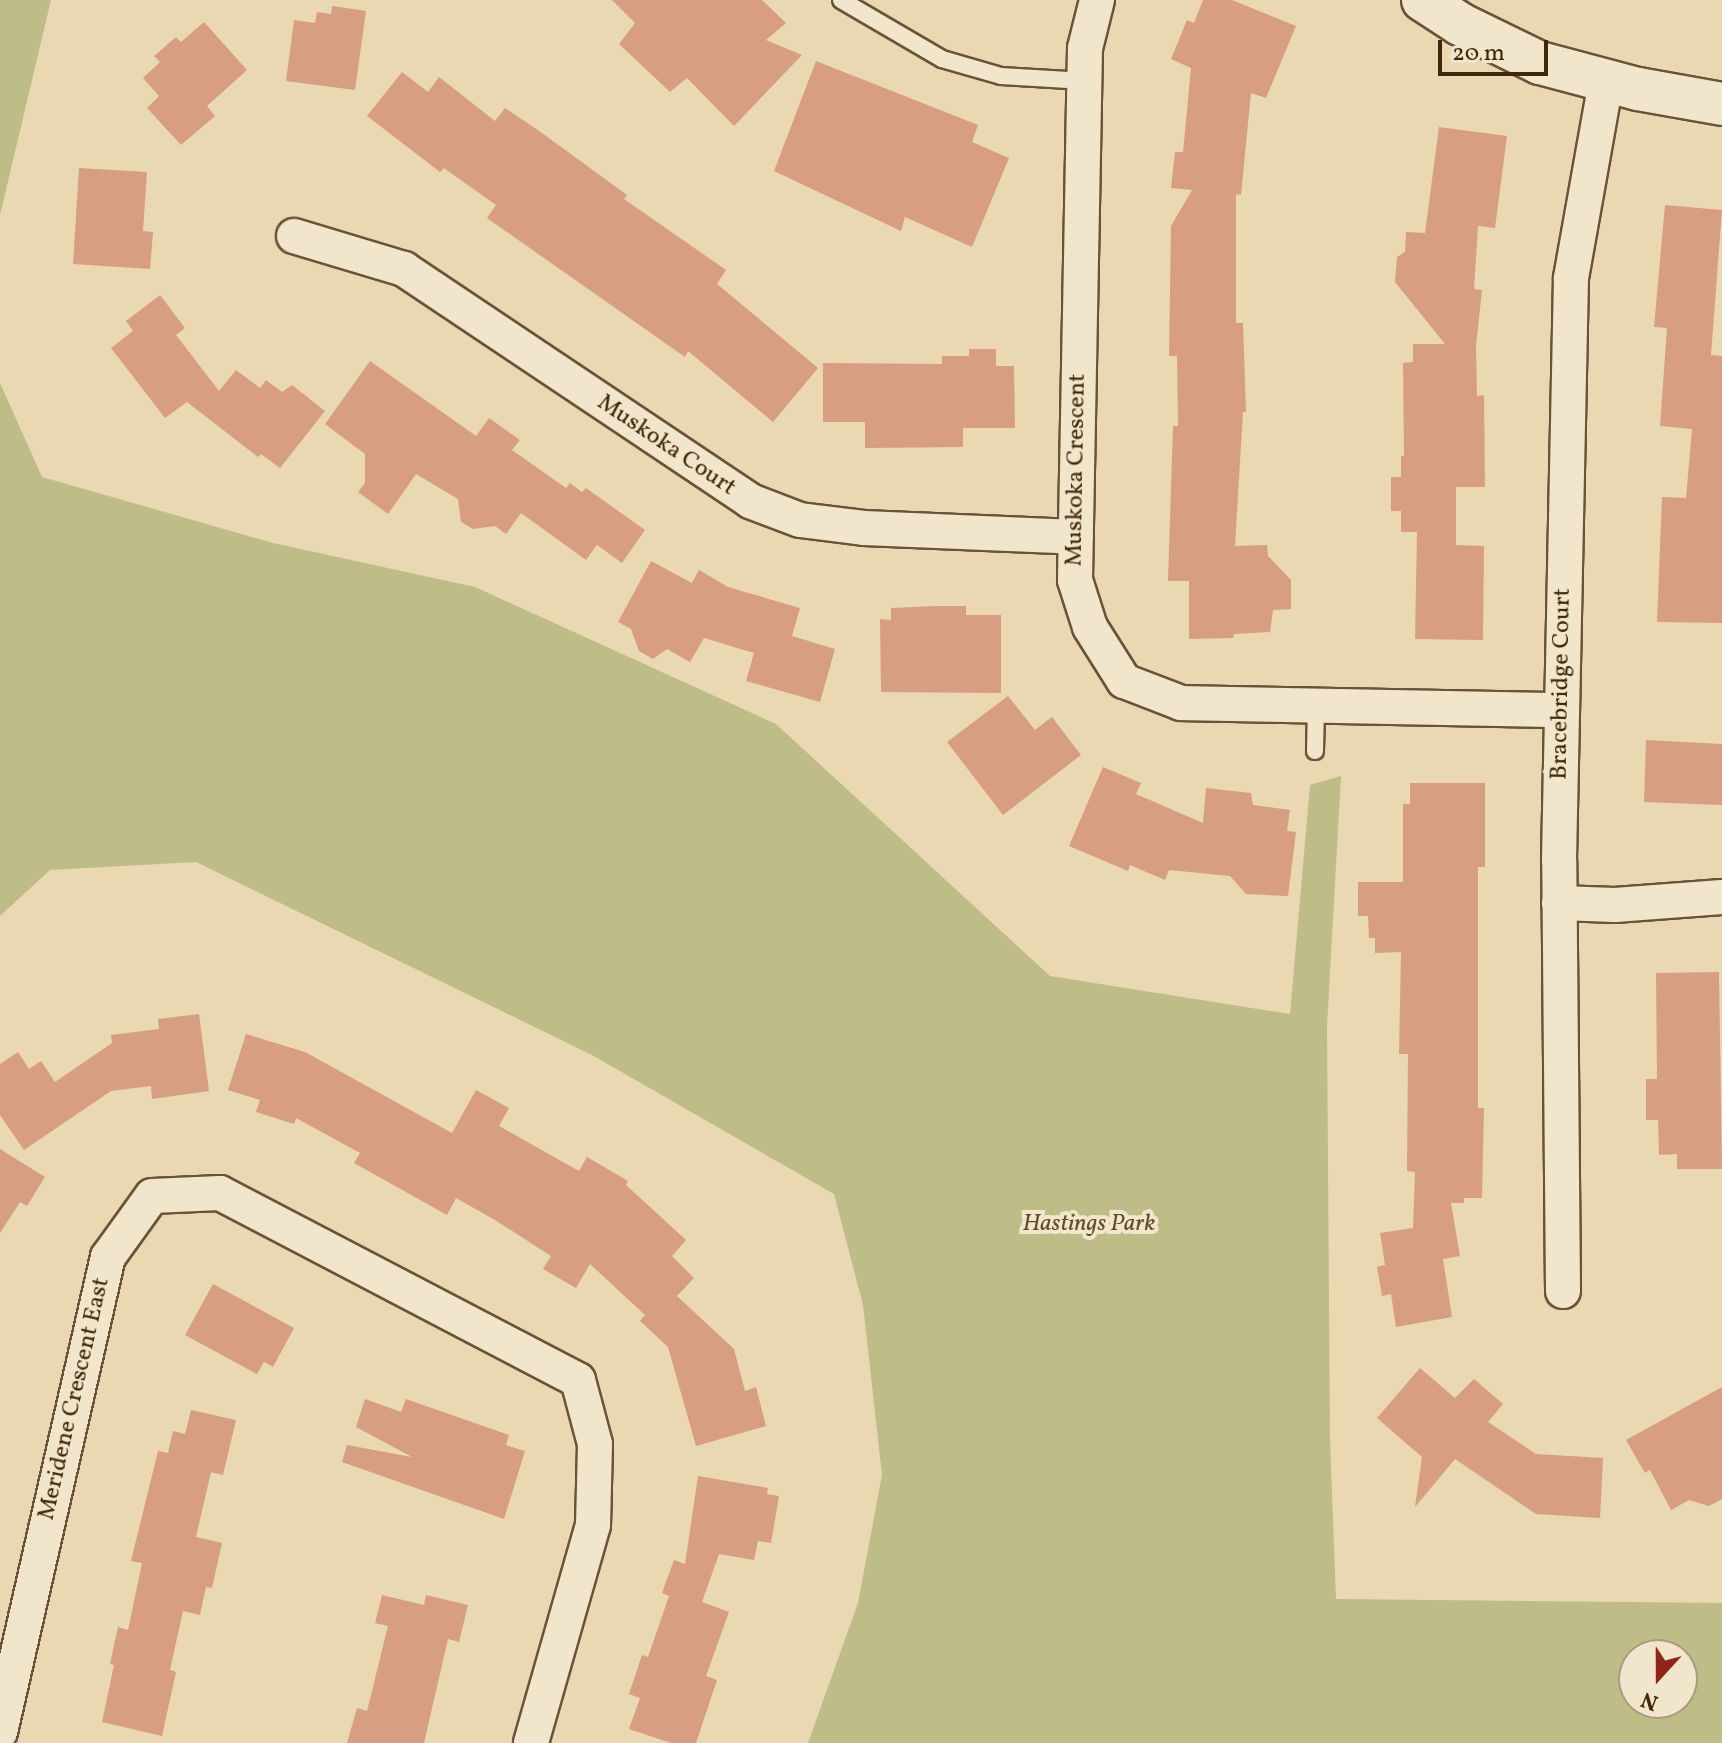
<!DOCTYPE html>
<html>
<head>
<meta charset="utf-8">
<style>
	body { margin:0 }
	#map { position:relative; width:1722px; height:1743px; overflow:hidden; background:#e9d8b1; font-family:Vollkorn,serif }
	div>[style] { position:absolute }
	.green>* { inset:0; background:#bebc87 }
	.building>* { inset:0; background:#d79e82 }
	.roads { filter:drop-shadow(2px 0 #6a5336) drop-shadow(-2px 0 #6a5336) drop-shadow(0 2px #6a5336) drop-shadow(0 -2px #6a5336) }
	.service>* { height:16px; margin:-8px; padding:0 8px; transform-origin:8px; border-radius:8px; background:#f1e6cc }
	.minor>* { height:34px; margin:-17px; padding:0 17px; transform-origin:17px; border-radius:17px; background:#f1e6cc }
	.tertiary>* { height:42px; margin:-21px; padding:0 21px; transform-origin:21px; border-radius:21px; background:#f1e6cc }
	span { translate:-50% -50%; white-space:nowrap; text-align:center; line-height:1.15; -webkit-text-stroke:8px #f1e6cc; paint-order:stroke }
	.street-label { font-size:24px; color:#3f270d }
	.park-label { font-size:24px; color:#5f4c2c; font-style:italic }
	.north { position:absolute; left:1618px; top:1639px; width:80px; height:80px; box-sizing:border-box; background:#f1e6cc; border:2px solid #aa9a80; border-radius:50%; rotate:201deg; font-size:22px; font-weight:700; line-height:32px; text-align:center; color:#3f270d }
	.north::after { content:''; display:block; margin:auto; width:28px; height:36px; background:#8f2418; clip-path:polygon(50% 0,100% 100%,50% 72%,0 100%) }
	.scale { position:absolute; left:1438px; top:40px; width:110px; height:36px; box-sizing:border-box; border:4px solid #3f270d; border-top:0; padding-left:10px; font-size:24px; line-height:28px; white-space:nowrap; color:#3f270d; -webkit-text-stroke:6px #f1e6cc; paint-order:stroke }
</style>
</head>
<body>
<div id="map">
	<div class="green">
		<div style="clip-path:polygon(0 0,51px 0,0 215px)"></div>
		<div style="clip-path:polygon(evenodd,0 383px,42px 477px,273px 543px,475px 587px,776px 724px,1050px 976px,1290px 1014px,1310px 785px,1341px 776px,1327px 1026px,1330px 1440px,1336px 1599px,1722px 1603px,1722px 1743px,808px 1743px,858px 1603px,882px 1475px,863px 1305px,834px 1194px,592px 1055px,196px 862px,50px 870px,0 916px,0 383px,1634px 1655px,1682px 1655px,1682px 1703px,1634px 1703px,1634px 1655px)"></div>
	</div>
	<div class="building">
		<div style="clip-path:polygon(612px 0,762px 0,786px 23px,766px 40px,802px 55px,734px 126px,687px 78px,670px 92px,619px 44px,635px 23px)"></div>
		<div style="clip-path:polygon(1203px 0,1232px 0,1296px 26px,1266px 98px,1251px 93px,1241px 195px,1236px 194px,1236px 323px,1243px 323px,1246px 412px,1243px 412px,1235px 546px,1267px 545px,1268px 556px,1291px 580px,1291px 609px,1273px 610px,1270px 632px,1234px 634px,1233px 638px,1189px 639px,1189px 581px,1168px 581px,1173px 426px,1178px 426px,1177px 356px,1169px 356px,1171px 226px,1192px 190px,1171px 188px,1175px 152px,1183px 152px,1191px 68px,1171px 59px,1187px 20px,1194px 23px)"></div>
		<div style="clip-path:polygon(332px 6px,366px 11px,355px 90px,286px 81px,294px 20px,315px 23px,317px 12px,331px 14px)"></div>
		<div style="clip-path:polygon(204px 22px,247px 70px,207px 106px,215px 116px,181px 145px,147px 108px,159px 96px,143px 78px,160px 62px,154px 56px,176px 37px,181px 42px)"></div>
		<div style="clip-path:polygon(816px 61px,978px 125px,972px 142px,1009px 158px,972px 247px,905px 217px,901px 231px,774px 171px)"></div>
		<div style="clip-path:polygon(402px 72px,428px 92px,439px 77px,495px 121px,505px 108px,542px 133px,627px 195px,624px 199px,726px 270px,717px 284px,818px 368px,773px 422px,688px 351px,685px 357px,487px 218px,496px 205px,444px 168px,440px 172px,367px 116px)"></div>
		<div style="clip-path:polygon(1439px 127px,1507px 136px,1495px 228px,1478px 226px,1474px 289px,1482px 290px,1476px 346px,1477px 396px,1484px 395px,1485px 487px,1456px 487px,1456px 545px,1484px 546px,1483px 640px,1415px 639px,1417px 532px,1401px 532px,1401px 511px,1391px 511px,1391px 477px,1401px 477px,1401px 456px,1404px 456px,1403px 363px,1413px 362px,1413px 344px,1445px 344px,1395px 282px,1397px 257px,1405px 252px,1406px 232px,1425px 233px)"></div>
		<div style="clip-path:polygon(79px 168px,147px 172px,143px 231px,153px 232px,150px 269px,73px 264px)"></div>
		<div style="clip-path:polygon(1665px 205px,1722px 210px,1711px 355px,1722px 356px,1722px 623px,1657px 622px,1662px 497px,1686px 498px,1692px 429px,1660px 426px,1667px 328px,1654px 327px)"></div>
		<div style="clip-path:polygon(160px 295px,185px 328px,176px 335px,219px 391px,236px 370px,260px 388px,266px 380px,282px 392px,292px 385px,325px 411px,280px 468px,261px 454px,258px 457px,187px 402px,165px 418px,111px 348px,133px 331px,126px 321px)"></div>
		<div style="clip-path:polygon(969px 349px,996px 349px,996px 366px,1014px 366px,1015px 428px,963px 428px,963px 447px,865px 448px,865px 422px,823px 422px,823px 363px,942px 364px,942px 356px,969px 356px)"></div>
		<div style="clip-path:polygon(370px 361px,476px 436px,489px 418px,520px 440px,512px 450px,566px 488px,570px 483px,582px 492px,586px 488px,645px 530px,622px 563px,597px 545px,586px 560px,521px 513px,506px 534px,495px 526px,473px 529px,461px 522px,458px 499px,416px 474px,388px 514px,358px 492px,365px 483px,365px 454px,325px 424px)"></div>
		<div style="clip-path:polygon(651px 561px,692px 583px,699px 570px,728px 587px,800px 608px,792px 636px,835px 649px,820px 702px,746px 681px,754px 653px,704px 638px,690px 662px,667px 649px,653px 659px,639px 651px,631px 629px,618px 622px)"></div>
		<div style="clip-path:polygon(937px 606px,966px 606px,966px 615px,1001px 615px,1001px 693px,881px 692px,880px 619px,891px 620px,891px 608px)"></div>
		<div style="clip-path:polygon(1008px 696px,1035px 730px,1052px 717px,1081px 755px,1003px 815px,947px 742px)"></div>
		<div style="clip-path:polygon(1646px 740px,1722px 744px,1722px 805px,1644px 802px)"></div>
		<div style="clip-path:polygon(1103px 767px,1141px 783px,1136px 794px,1203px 823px,1206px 788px,1251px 793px,1253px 805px,1290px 810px,1287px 831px,1296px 832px,1288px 896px,1246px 894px,1230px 876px,1169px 870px,1165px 880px,1130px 865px,1128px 871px,1069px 846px)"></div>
		<div style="clip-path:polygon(1410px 783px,1485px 783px,1485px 867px,1478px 867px,1478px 1108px,1484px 1108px,1482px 1198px,1464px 1198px,1464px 1203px,1451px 1203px,1460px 1256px,1443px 1259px,1452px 1317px,1396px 1327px,1391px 1294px,1382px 1296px,1377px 1267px,1385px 1265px,1380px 1233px,1413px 1228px,1415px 1172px,1407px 1171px,1408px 1054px,1399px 1054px,1401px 952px,1375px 953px,1375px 938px,1369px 938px,1368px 916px,1358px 916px,1358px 882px,1403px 882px,1403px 804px,1410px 804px)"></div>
		<div style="clip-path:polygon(1719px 972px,1722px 1169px,1677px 1169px,1677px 1154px,1659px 1155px,1658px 1120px,1646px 1120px,1646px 1079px,1657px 1079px,1656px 973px)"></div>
		<div style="clip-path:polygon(199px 1014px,209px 1091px,152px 1099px,151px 1086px,111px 1091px,24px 1150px,0 1115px,0 1064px,18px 1052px,29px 1069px,41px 1061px,55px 1082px,112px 1043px,111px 1035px,159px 1029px,158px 1019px)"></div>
		<div style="clip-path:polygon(246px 1034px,305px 1052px,452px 1133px,476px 1090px,509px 1108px,499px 1126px,524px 1140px,579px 1171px,587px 1157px,628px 1181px,626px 1185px,686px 1240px,672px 1256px,694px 1278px,677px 1296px,734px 1349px,745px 1391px,756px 1387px,766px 1426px,696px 1446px,668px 1347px,640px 1321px,645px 1315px,590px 1264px,576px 1288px,543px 1269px,551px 1256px,495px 1220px,456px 1198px,447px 1215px,354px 1163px,360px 1153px,296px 1118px,294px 1124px,256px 1112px,260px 1100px,228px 1090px)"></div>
		<div style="clip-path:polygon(0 1149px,45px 1177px,27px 1206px,20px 1202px,0 1233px)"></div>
		<div style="clip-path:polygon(213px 1284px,294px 1328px,273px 1367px,264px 1362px,257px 1374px,185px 1335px)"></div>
		<div style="clip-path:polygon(1420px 1368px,1455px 1398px,1474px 1379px,1503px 1404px,1488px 1422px,1536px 1454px,1603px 1458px,1600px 1518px,1536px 1514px,1455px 1459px,1415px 1507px,1422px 1457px,1377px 1418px)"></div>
		<div style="clip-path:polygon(1722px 1387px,1722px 1499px,1709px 1506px,1689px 1500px,1671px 1510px,1650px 1470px,1645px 1473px,1626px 1440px)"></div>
		<div style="clip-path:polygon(365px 1399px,401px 1412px,406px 1399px,509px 1435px,506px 1445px,525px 1451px,504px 1519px,342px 1462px,347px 1445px,412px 1457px,356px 1427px)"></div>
		<div style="clip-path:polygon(191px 1410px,236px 1420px,223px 1475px,211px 1472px,196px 1537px,222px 1543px,212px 1588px,206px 1587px,200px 1615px,183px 1611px,170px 1670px,176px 1672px,162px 1736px,102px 1722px,114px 1665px,110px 1664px,118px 1627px,128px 1630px,142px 1563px,131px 1561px,158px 1451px,168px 1453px,173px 1431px,185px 1434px)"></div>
		<div style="clip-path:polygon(698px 1476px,768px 1488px,767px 1494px,779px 1496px,771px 1543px,758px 1541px,754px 1560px,719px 1554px,702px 1602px,729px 1612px,706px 1676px,717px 1680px,696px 1743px,671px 1743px,629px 1729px,640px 1698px,629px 1694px,642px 1655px,648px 1657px,669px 1596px,662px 1593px,674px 1560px,685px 1564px)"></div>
		<div style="clip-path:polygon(382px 1595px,424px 1605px,426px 1595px,468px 1605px,459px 1642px,448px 1639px,424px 1743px,347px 1743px,357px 1708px,367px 1711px,388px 1626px,375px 1623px)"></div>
	</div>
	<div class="roads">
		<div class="service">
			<div style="left:841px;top:0;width:117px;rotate:30.3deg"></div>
			<div style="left:942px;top:59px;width:61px;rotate:16.1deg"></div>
			<div style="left:1001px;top:76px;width:84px;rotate:3.4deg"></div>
			<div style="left:1315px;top:751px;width:45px;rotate:-88.7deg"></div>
		</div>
		<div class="minor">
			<div style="left:1097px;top:0;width:49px;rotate:104deg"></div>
			<div style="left:1085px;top:48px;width:532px;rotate:91.08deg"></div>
			<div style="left:1075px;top:580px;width:49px;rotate:72.3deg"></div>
			<div style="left:1090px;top:627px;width:64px;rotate:57.8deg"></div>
			<div style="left:1124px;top:681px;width:61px;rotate:21.1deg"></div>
			<div style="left:1181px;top:703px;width:380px;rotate:1.1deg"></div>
			<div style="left:294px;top:236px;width:115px;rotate:16.7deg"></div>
			<div style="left:404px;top:269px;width:417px;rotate:33.8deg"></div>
			<div style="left:750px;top:501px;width:53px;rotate:20.8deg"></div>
			<div style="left:800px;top:520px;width:64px;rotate:7.1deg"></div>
			<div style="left:864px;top:528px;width:212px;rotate:2.4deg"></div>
			<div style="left:1559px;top:903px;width:56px;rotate:2deg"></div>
			<div style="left:1615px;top:905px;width:107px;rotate:-4.3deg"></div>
			<div style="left:1563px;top:1291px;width:431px;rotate:-90.5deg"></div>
			<div style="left:1559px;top:860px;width:582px;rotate:-88.82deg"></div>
			<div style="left:1571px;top:278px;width:200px;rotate:-79.9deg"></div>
			<div style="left:0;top:1732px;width:487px;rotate:-77.2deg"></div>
			<div style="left:108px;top:1257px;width:75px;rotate:-54.2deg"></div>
			<div style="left:152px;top:1196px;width:68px;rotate:-2.5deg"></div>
			<div style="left:220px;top:1193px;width:404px;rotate:27.6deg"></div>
			<div style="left:578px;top:1380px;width:66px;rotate:75.1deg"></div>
			<div style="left:595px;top:1444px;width:81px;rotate:91.4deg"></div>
			<div style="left:593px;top:1525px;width:227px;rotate:105.9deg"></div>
		</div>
		<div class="tertiary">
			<div style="left:1423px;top:0;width:44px;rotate:33deg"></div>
			<div style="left:1460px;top:24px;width:89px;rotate:26deg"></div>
			<div style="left:1540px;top:63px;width:101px;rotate:14.9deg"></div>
			<div style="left:1638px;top:89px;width:85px;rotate:10.1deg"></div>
		</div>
	</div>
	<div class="street-label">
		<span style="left:666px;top:446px;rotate:34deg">Muskoka Court</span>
		<span style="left:1077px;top:470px;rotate:-89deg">Muskoka Crescent</span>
		<span style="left:1562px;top:684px;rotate:-89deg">Bracebridge Court</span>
		<span style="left:75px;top:1399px;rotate:-77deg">Meridene Crescent East</span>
	</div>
	<div class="park-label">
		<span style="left:1089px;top:1225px">Hastings Park</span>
	</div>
	<div class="north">N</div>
	<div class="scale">20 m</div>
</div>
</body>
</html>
